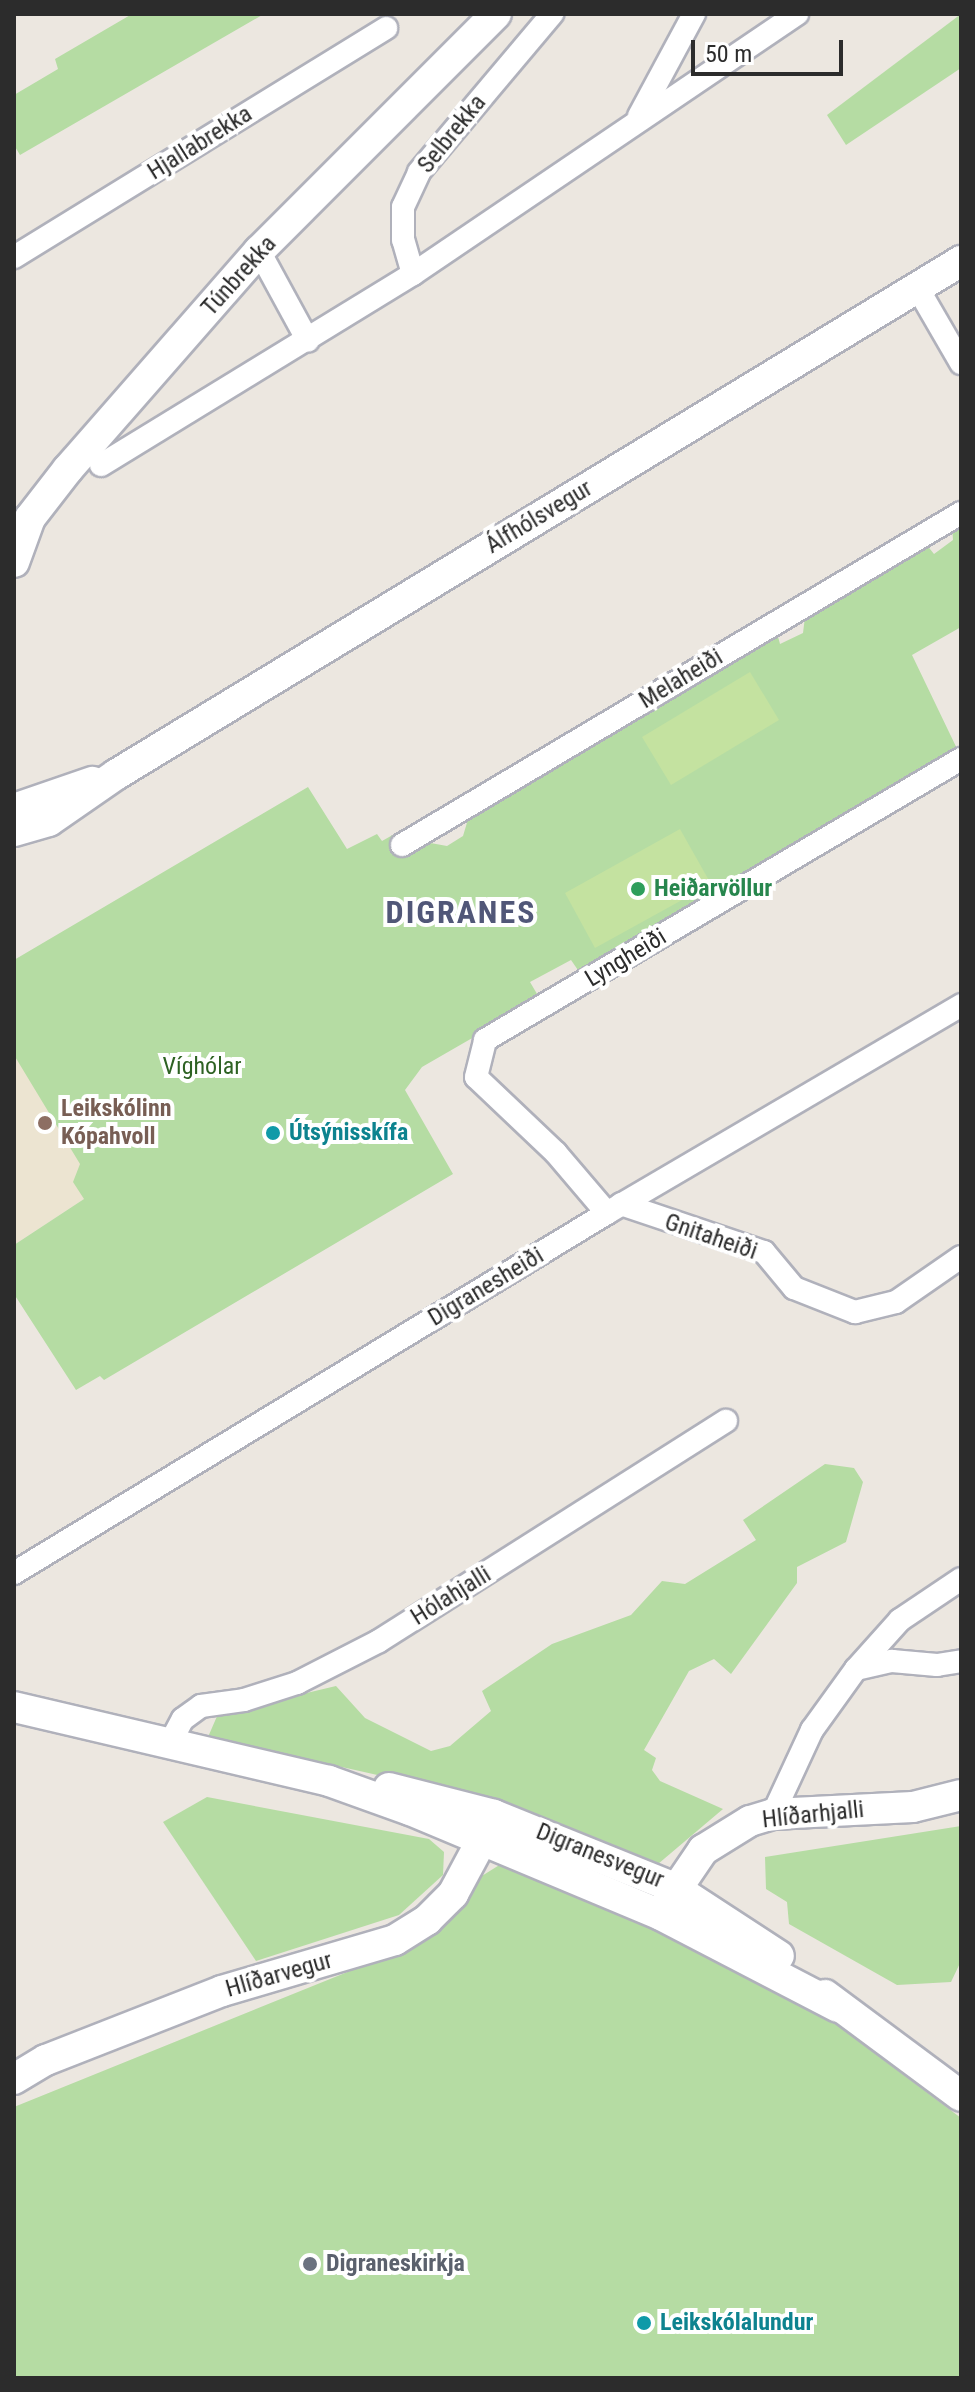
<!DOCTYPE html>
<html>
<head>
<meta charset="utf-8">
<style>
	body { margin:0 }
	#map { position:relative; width:975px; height:2392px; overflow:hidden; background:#ece7e0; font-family:"Roboto Condensed",sans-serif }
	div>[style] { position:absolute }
	.education>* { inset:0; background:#ece4d1 }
	.green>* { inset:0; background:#b5dca3 }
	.pitch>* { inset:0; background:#c4e2a0 }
	.roads { filter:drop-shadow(2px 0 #b0b1bb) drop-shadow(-2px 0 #b0b1bb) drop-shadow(0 2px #b0b1bb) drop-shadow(0 -2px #b0b1bb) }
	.street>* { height:22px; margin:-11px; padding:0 11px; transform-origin:11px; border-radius:11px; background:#fff }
	.secondary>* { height:30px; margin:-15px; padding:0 15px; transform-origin:15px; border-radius:15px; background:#fff }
	.dots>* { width:22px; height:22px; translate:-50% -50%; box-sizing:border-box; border:4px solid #fff; border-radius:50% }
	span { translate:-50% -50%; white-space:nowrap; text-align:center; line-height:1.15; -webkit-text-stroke:8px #fff; paint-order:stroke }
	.street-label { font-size:24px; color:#2c2c2c }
	.leisure-label { font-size:24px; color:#27864d; font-weight:700 }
	.left { translate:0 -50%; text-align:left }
	.park-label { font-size:24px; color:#2e6223 }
	.education-label { font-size:24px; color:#785e54; font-weight:700 }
	.culture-label { font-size:24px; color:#0d838f; font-weight:700 }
	.worship-label { font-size:24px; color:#5b616d; font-weight:700 }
	.district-label { font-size:32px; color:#515778; font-weight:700; letter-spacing:2px }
	.frame { position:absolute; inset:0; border:16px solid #2c2c2c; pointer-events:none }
	.scale { position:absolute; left:691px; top:40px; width:152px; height:36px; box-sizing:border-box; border:4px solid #2c2c2c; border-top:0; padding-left:10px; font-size:24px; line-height:28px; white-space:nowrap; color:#2c2c2c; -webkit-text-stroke:6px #fff; paint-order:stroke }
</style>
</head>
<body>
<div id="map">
	<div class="education">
		<div style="clip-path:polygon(14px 1036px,88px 1145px,84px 1199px,14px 1245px)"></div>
	</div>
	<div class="green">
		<div style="clip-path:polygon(132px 14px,264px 14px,20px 155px,14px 145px,14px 95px,58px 69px,55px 59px)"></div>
		<div style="clip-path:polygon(961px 14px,961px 68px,846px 145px,827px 115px)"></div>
		<div style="clip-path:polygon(961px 523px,961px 627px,912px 655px,961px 757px,580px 973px,571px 960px,530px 982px,540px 999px,422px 1067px,405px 1090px,453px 1174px,104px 1380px,100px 1376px,76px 1390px,14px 1294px,14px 1245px,84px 1199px,73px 1182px,80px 1164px,14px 1055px,14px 960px,308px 787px,347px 849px,377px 834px,382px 841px,414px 823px,425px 842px,447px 846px,463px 836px,469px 816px,777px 633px,780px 644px,803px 633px,805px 617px,926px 544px,934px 554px,953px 540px,952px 526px)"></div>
		<div style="clip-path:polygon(825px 1464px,854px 1468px,863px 1482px,846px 1542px,797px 1567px,797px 1583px,731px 1674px,714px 1659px,689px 1671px,644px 1750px,656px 1758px,652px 1770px,660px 1781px,723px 1809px,658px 1864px,413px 1783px,208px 1737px,218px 1714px,336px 1686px,365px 1718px,431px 1751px,450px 1746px,491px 1711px,482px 1691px,552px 1644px,631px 1615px,662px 1581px,685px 1584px,756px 1540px,743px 1520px)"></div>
		<div style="clip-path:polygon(207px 1797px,429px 1839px,444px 1852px,443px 1875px,399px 1915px,256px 1961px,163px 1822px)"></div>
		<div style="clip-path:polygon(961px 1826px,961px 1961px,951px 1982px,897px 1985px,789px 1924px,787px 1902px,766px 1889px,765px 1857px)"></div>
		<div style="clip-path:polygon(501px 1864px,526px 1865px,801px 1998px,961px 2118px,961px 2378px,14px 2378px,14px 2107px,392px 1954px,477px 1879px)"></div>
	</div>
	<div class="pitch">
		<div style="clip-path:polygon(750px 672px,779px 720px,671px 785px,642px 737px)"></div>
		<div style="clip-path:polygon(680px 829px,711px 884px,595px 948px,565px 893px)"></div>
	</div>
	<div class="roads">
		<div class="street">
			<div style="left:639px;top:116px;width:116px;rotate:-61.7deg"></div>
			<div style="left:259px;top:251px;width:102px;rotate:61.4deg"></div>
			<div style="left:14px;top:257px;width:437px;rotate:-31.6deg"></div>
			<div style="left:413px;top:274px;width:35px;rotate:-106deg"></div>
			<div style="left:403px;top:240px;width:33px;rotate:-90deg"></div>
			<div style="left:403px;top:207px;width:38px;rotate:-65deg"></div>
			<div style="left:419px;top:172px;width:207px;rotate:-49.9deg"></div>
			<div style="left:917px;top:287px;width:88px;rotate:59.9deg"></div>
			<div style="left:101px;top:465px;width:366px;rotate:-31.5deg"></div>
			<div style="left:413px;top:274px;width:464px;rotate:-34.1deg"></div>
			<div style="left:402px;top:845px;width:650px;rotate:-30.71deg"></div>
			<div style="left:621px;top:1204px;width:151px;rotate:18.6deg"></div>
			<div style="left:764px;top:1252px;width:47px;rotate:50.2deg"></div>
			<div style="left:794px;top:1288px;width:66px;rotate:21.5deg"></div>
			<div style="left:855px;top:1312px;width:42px;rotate:-13.7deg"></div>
			<div style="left:896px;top:1302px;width:79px;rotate:-34.7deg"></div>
			<div style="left:607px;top:1213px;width:79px;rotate:-130.4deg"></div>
			<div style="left:556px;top:1153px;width:110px;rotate:-136.5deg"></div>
			<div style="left:476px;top:1077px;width:38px;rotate:-76deg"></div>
			<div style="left:485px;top:1040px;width:553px;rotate:-30.55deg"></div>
			<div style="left:14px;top:1573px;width:694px;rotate:-31.26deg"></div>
			<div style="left:607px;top:1213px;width:411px;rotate:-30.4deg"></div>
			<div style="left:856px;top:1669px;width:37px;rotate:-13deg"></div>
			<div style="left:892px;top:1661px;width:45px;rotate:5.1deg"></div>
			<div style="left:937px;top:1665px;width:24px;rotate:-9deg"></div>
			<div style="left:170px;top:1743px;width:27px;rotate:-62deg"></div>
			<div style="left:183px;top:1719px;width:22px;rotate:-36deg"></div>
			<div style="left:201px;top:1706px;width:43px;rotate:-7.9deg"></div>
			<div style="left:244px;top:1700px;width:56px;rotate:-17.8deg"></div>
			<div style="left:297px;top:1683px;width:92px;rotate:-27.1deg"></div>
			<div style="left:379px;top:1641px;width:411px;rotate:-32.4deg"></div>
			<div style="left:773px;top:1814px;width:93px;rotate:-65.1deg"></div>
			<div style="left:812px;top:1730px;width:75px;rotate:-54.2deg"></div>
			<div style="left:856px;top:1669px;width:66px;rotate:-48.1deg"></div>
			<div style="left:900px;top:1620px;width:73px;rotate:-33.9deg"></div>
		</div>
		<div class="secondary">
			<div style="left:14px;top:562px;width:47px;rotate:-70deg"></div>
			<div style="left:30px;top:518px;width:62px;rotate:-52.2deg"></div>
			<div style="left:68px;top:469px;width:290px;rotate:-48.8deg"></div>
			<div style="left:259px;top:251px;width:335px;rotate:-45deg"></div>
			<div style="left:14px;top:809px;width:83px;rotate:-19.1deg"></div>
			<div style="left:14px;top:831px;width:36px;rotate:-16deg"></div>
			<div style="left:49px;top:821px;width:83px;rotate:-34.7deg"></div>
			<div style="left:117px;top:774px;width:988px;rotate:-31.29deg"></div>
			<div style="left:14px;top:1707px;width:324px;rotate:13.2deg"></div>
			<div style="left:329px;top:1781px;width:86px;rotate:19.7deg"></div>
			<div style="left:410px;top:1810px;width:272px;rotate:22.7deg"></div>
			<div style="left:661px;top:1915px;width:199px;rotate:27.5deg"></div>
			<div style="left:389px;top:1788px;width:108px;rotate:14.4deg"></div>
			<div style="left:494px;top:1815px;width:195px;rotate:22deg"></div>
			<div style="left:675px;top:1888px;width:124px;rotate:33.2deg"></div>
			<div style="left:665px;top:1906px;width:68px;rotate:-55.8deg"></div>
			<div style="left:703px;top:1850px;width:55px;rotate:-31.7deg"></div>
			<div style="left:750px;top:1821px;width:24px;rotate:-17deg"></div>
			<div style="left:773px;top:1814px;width:140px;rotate:-2.9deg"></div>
			<div style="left:913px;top:1807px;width:49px;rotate:-14deg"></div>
			<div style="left:825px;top:1995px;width:169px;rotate:36.6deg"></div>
			<div style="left:14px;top:2079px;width:37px;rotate:-31deg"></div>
			<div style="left:46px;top:2060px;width:189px;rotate:-21.4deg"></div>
			<div style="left:222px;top:1991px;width:180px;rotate:-16.4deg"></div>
			<div style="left:395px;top:1940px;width:38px;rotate:-32deg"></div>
			<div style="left:427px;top:1920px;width:37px;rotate:-45deg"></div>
			<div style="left:453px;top:1894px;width:81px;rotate:-61.8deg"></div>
		</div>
	</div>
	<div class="dots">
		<div style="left:638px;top:889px;background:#2e9e5b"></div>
		<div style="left:45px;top:1123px;background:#8d6e63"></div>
		<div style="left:273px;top:1133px;background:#0f9aa8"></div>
		<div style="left:310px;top:2264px;background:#6b7280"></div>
		<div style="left:644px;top:2323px;background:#0f9aa8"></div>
	</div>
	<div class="street-label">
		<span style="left:452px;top:134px;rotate:-51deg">Selbrekka</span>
		<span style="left:200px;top:143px;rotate:-32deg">Hjallabrekka</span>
		<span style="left:239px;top:276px;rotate:-48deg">Túnbrekka</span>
		<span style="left:539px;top:517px;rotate:-31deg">Álfhólsvegur</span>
		<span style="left:681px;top:679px;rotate:-31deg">Melaheiði</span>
		<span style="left:626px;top:958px;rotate:-31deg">Lyngheiði</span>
		<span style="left:711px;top:1237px;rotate:19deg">Gnitaheiði</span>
		<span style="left:486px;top:1287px;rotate:-31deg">Digranesheiði</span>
		<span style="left:451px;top:1596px;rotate:-32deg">Hólahjalli</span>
		<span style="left:813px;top:1815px;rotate:-6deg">Hlíðarhjalli</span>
		<span style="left:600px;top:1856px;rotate:22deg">Digranesvegur</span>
		<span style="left:279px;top:1975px;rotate:-16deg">Hlíðarvegur</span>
	</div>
	<div class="leisure-label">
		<span class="left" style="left:654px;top:889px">Heiðarvöllur</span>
	</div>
	<div class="park-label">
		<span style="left:202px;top:1067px">Víghólar</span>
	</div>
	<div class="education-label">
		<span class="left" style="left:61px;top:1123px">Leikskólinn<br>Kópahvoll</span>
	</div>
	<div class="culture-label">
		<span class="left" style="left:289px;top:1133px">Útsýnisskífa</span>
		<span class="left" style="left:660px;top:2323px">Leikskólalundur</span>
	</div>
	<div class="worship-label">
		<span class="left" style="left:326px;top:2264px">Digraneskirkja</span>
	</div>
	<div class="district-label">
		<span style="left:461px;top:912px">DIGRANES</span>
	</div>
	<div class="frame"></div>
	<div class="scale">50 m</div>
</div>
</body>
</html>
